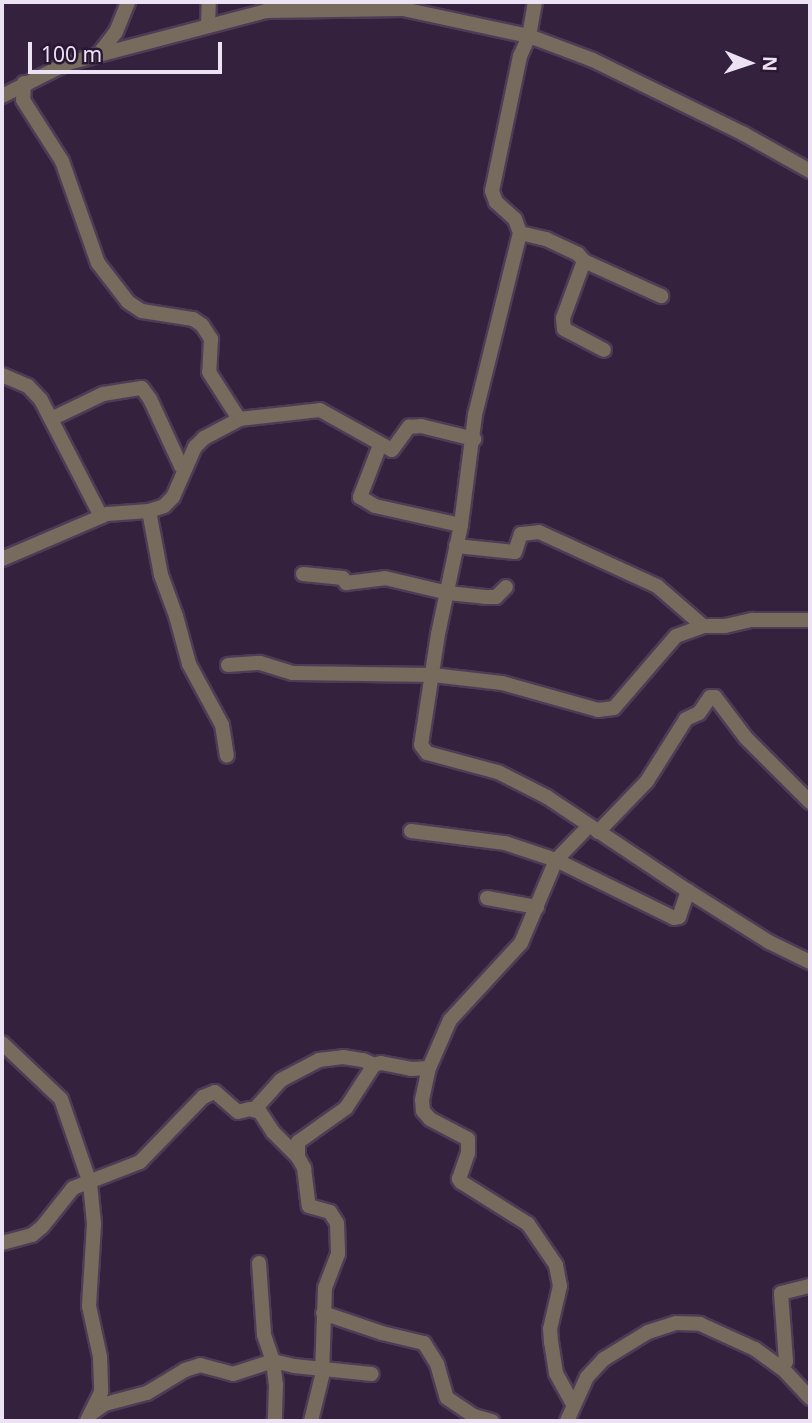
<!DOCTYPE html>
<html>
<head>
<meta charset="utf-8">
<style>
	body { margin:0 }
	#map { position:relative; width:812px; height:1423px; overflow:hidden; background:#34213d; font-family:"Noto Sans",sans-serif }
	div>[style] { position:absolute }
	.roads { filter:drop-shadow(2px 0 #4e3c57) drop-shadow(-2px 0 #4e3c57) drop-shadow(0 2px #4e3c57) drop-shadow(0 -2px #4e3c57) }
	.street>* { height:14px; margin:-7px; padding:0 7px; transform-origin:7px; border-radius:7px; background:#766b5d }
	span { translate:-50% -50%; white-space:nowrap; text-align:center; line-height:1.15; -webkit-text-stroke:5px #2a1733; paint-order:stroke }
	.frame { position:absolute; inset:0; border:4px solid #ede1f4; pointer-events:none }
	.north { position:absolute; left:714px; top:28px; width:70px; height:70px; -webkit-text-stroke:5px #2a1733; paint-order:stroke; rotate:92deg; font-size:19px; font-weight:700; line-height:28px; text-align:center; color:#ede1f4 }
	.north::after { content:''; display:block; margin:auto; width:24px; height:32px; background:#ede1f4; clip-path:polygon(50% 0,100% 100%,50% 72%,0 100%) }
	.scale { position:absolute; left:28px; top:42px; width:194px; height:32px; box-sizing:border-box; border:4px solid #ede1f4; border-top:0; padding-left:9px; font-size:21px; line-height:24px; white-space:nowrap; color:#ede1f4; -webkit-text-stroke:5px #2a1733; paint-order:stroke }
</style>
</head>
<body>
<div id="map">
	<div class="roads">
		<div class="street">
			<div style="left:535px;top:2px;width:35px;rotate:100deg"></div>
			<div style="left:529px;top:36px;width:22px;rotate:114deg"></div>
			<div style="left:520px;top:56px;width:138px;rotate:101.7deg"></div>
			<div style="left:492px;top:191px;width:12px;rotate:70deg"></div>
			<div style="left:496px;top:202px;width:25px;rotate:42deg"></div>
			<div style="left:515px;top:219px;width:15px;rotate:70deg"></div>
			<div style="left:520px;top:233px;width:187px;rotate:103.9deg"></div>
			<div style="left:475px;top:415px;width:111px;rotate:97.3deg"></div>
			<div style="left:461px;top:525px;width:111px;rotate:101.9deg"></div>
			<div style="left:438px;top:634px;width:112px;rotate:98.7deg"></div>
			<div style="left:421px;top:745px;width:10px;rotate:53deg"></div>
			<div style="left:427px;top:753px;width:73px;rotate:15deg"></div>
			<div style="left:498px;top:772px;width:55px;rotate:27deg"></div>
			<div style="left:547px;top:797px;width:169px;rotate:33.7deg"></div>
			<div style="left:688px;top:891px;width:96px;rotate:32.2deg"></div>
			<div style="left:769px;top:942px;width:46px;rotate:26deg"></div>
			<div style="left:208px;top:25px;width:23px;rotate:-88deg"></div>
			<div style="left:98px;top:55px;width:29px;rotate:-52deg"></div>
			<div style="left:116px;top:32px;width:32px;rotate:-68deg"></div>
			<div style="left:24px;top:83px;width:17px;rotate:93deg"></div>
			<div style="left:23px;top:100px;width:72px;rotate:57.4deg"></div>
			<div style="left:62px;top:161px;width:108px;rotate:70.6deg"></div>
			<div style="left:98px;top:263px;width:49px;rotate:52.4deg"></div>
			<div style="left:128px;top:302px;width:17px;rotate:33deg"></div>
			<div style="left:142px;top:311px;width:52px;rotate:8.9deg"></div>
			<div style="left:193px;top:319px;width:11px;rotate:34deg"></div>
			<div style="left:202px;top:325px;width:17px;rotate:57deg"></div>
			<div style="left:211px;top:339px;width:33px;rotate:93deg"></div>
			<div style="left:209px;top:372px;width:56px;rotate:57.4deg"></div>
			<div style="left:2px;top:96px;width:74px;rotate:-26.6deg"></div>
			<div style="left:68px;top:63px;width:205px;rotate:-14.7deg"></div>
			<div style="left:266px;top:11px;width:137px;rotate:-0.8deg"></div>
			<div style="left:403px;top:9px;width:129px;rotate:12.1deg"></div>
			<div style="left:529px;top:36px;width:68px;rotate:20.6deg"></div>
			<div style="left:593px;top:60px;width:168px;rotate:26.1deg"></div>
			<div style="left:744px;top:134px;width:76px;rotate:29.3deg"></div>
			<div style="left:520px;top:233px;width:27px;rotate:13deg"></div>
			<div style="left:546px;top:239px;width:35px;rotate:25deg"></div>
			<div style="left:578px;top:254px;width:9px;rotate:49deg"></div>
			<div style="left:584px;top:261px;width:85px;rotate:24.4deg"></div>
			<div style="left:584px;top:261px;width:61px;rotate:110.2deg"></div>
			<div style="left:563px;top:318px;width:11px;rotate:85deg"></div>
			<div style="left:564px;top:329px;width:45px;rotate:27.7deg"></div>
			<div style="left:2px;top:375px;width:28px;rotate:23deg"></div>
			<div style="left:28px;top:386px;width:19px;rotate:47deg"></div>
			<div style="left:41px;top:400px;width:131px;rotate:62.7deg"></div>
			<div style="left:51px;top:419px;width:58px;rotate:-25.7deg"></div>
			<div style="left:103px;top:394px;width:39px;rotate:-9deg"></div>
			<div style="left:142px;top:388px;width:14px;rotate:54deg"></div>
			<div style="left:150px;top:399px;width:74px;rotate:65.2deg"></div>
			<div style="left:181px;top:466px;width:5px;rotate:22deg"></div>
			<div style="left:380px;top:445px;width:56px;rotate:111deg"></div>
			<div style="left:360px;top:497px;width:17px;rotate:31deg"></div>
			<div style="left:375px;top:506px;width:88px;rotate:12.5deg"></div>
			<div style="left:149px;top:511px;width:65px;rotate:79.4deg"></div>
			<div style="left:161px;top:575px;width:44px;rotate:69.9deg"></div>
			<div style="left:176px;top:616px;width:50px;rotate:74.8deg"></div>
			<div style="left:189px;top:664px;width:69px;rotate:61.6deg"></div>
			<div style="left:222px;top:725px;width:31px;rotate:81deg"></div>
			<div style="left:456px;top:546px;width:59px;rotate:5.8deg"></div>
			<div style="left:515px;top:552px;width:19px;rotate:-72deg"></div>
			<div style="left:521px;top:534px;width:18px;rotate:-6deg"></div>
			<div style="left:539px;top:532px;width:130px;rotate:24.6deg"></div>
			<div style="left:657px;top:586px;width:61px;rotate:41deg"></div>
			<div style="left:703px;top:626px;width:22px"></div>
			<div style="left:725px;top:626px;width:28px;rotate:-13deg"></div>
			<div style="left:752px;top:620px;width:58px"></div>
			<div style="left:2px;top:559px;width:114px;rotate:-23.2deg"></div>
			<div style="left:107px;top:514px;width:42px;rotate:-4.1deg"></div>
			<div style="left:149px;top:511px;width:16px;rotate:-18deg"></div>
			<div style="left:164px;top:506px;width:13px;rotate:-45deg"></div>
			<div style="left:173px;top:497px;width:55px;rotate:-66.3deg"></div>
			<div style="left:195px;top:447px;width:13px;rotate:-45deg"></div>
			<div style="left:204px;top:438px;width:40px;rotate:-28deg"></div>
			<div style="left:239px;top:419px;width:81px;rotate:-6.3deg"></div>
			<div style="left:320px;top:410px;width:82px;rotate:29.1deg"></div>
			<div style="left:392px;top:450px;width:29px;rotate:-54deg"></div>
			<div style="left:409px;top:427px;width:12px;rotate:-5deg"></div>
			<div style="left:421px;top:426px;width:55px;rotate:13.8deg"></div>
			<div style="left:303px;top:574px;width:40px;rotate:5.7deg"></div>
			<div style="left:343px;top:578px;width:6px;rotate:59deg"></div>
			<div style="left:346px;top:583px;width:39px;rotate:-7deg"></div>
			<div style="left:385px;top:578px;width:65px;rotate:13.4deg"></div>
			<div style="left:448px;top:593px;width:37px;rotate:6deg"></div>
			<div style="left:485px;top:597px;width:11px"></div>
			<div style="left:496px;top:597px;width:14px;rotate:-45deg"></div>
			<div style="left:228px;top:665px;width:32px;rotate:-4deg"></div>
			<div style="left:260px;top:663px;width:34px;rotate:17deg"></div>
			<div style="left:293px;top:673px;width:140px;rotate:0.8deg"></div>
			<div style="left:433px;top:675px;width:69px;rotate:6.6deg"></div>
			<div style="left:502px;top:683px;width:100px;rotate:15.7deg"></div>
			<div style="left:598px;top:710px;width:16px;rotate:-7deg"></div>
			<div style="left:614px;top:708px;width:95px;rotate:-49.3deg"></div>
			<div style="left:676px;top:636px;width:29px;rotate:-20deg"></div>
			<div style="left:411px;top:831px;width:95px;rotate:7.3deg"></div>
			<div style="left:505px;top:843px;width:54px;rotate:18.4deg"></div>
			<div style="left:556px;top:860px;width:131px;rotate:26.2deg"></div>
			<div style="left:674px;top:918px;width:5px;rotate:-11deg"></div>
			<div style="left:679px;top:917px;width:28px;rotate:-71deg"></div>
			<div style="left:598px;top:832px;width:71px;rotate:-46.1deg"></div>
			<div style="left:647px;top:781px;width:73px;rotate:-57.8deg"></div>
			<div style="left:686px;top:719px;width:14px;rotate:-25deg"></div>
			<div style="left:699px;top:713px;width:19px;rotate:-55deg"></div>
			<div style="left:710px;top:697px;width:5px"></div>
			<div style="left:715px;top:697px;width:51px;rotate:52.9deg"></div>
			<div style="left:746px;top:738px;width:91px;rotate:45deg"></div>
			<div style="left:487px;top:898px;width:51px;rotate:10.2deg"></div>
			<div style="left:2px;top:1043px;width:81px;rotate:43.5deg"></div>
			<div style="left:61px;top:1099px;width:89px;rotate:71deg"></div>
			<div style="left:90px;top:1183px;width:41px;rotate:84.4deg"></div>
			<div style="left:94px;top:1224px;width:82px;rotate:93.5deg"></div>
			<div style="left:89px;top:1306px;width:52px;rotate:77.8deg"></div>
			<div style="left:100px;top:1357px;width:35px;rotate:88deg"></div>
			<div style="left:101px;top:1392px;width:32px;rotate:116deg"></div>
			<div style="left:254px;top:1110px;width:40px;rotate:-48deg"></div>
			<div style="left:281px;top:1080px;width:43px;rotate:-27.8deg"></div>
			<div style="left:319px;top:1060px;width:24px;rotate:-7deg"></div>
			<div style="left:343px;top:1057px;width:20px;rotate:9deg"></div>
			<div style="left:363px;top:1060px;width:12px;rotate:24deg"></div>
			<div style="left:298px;top:1157px;width:15px;rotate:-90deg"></div>
			<div style="left:298px;top:1142px;width:59px;rotate:-35.3deg"></div>
			<div style="left:346px;top:1108px;width:51px;rotate:-56.9deg"></div>
			<div style="left:374px;top:1065px;width:7px;rotate:-16deg"></div>
			<div style="left:381px;top:1063px;width:31px;rotate:11deg"></div>
			<div style="left:411px;top:1069px;width:18px;rotate:-3deg"></div>
			<div style="left:2px;top:1243px;width:31px;rotate:-15deg"></div>
			<div style="left:32px;top:1235px;width:13px;rotate:-39deg"></div>
			<div style="left:42px;top:1227px;width:50px;rotate:-51.5deg"></div>
			<div style="left:73px;top:1188px;width:72px;rotate:-21.2deg"></div>
			<div style="left:140px;top:1162px;width:91px;rotate:-45.9deg"></div>
			<div style="left:203px;top:1097px;width:13px;rotate:-23deg"></div>
			<div style="left:215px;top:1092px;width:30px;rotate:41deg"></div>
			<div style="left:238px;top:1112px;width:12px;rotate:-14deg"></div>
			<div style="left:250px;top:1109px;width:10px;rotate:17deg"></div>
			<div style="left:260px;top:1112px;width:24px;rotate:57deg"></div>
			<div style="left:273px;top:1132px;width:35px;rotate:45deg"></div>
			<div style="left:298px;top:1157px;width:13px;rotate:61deg"></div>
			<div style="left:304px;top:1168px;width:38px;rotate:83deg"></div>
			<div style="left:309px;top:1206px;width:22px;rotate:16deg"></div>
			<div style="left:330px;top:1212px;width:13px;rotate:58deg"></div>
			<div style="left:337px;top:1223px;width:31px;rotate:88deg"></div>
			<div style="left:338px;top:1254px;width:36px;rotate:111deg"></div>
			<div style="left:325px;top:1288px;width:88px;rotate:92deg"></div>
			<div style="left:322px;top:1376px;width:46px;rotate:103.7deg"></div>
			<div style="left:259px;top:1263px;width:72px;rotate:86deg"></div>
			<div style="left:264px;top:1335px;width:28px;rotate:71deg"></div>
			<div style="left:273px;top:1361px;width:24px;rotate:83deg"></div>
			<div style="left:276px;top:1385px;width:36px;rotate:92deg"></div>
			<div style="left:323px;top:1313px;width:62px;rotate:18.7deg"></div>
			<div style="left:382px;top:1333px;width:43px;rotate:13.4deg"></div>
			<div style="left:424px;top:1343px;width:25px;rotate:58deg"></div>
			<div style="left:437px;top:1364px;width:35px;rotate:74deg"></div>
			<div style="left:447px;top:1398px;width:32px;rotate:34deg"></div>
			<div style="left:474px;top:1416px;width:19px;rotate:16deg"></div>
			<div style="left:783px;top:1369px;width:9px;rotate:-69deg"></div>
			<div style="left:786px;top:1361px;width:68px;rotate:-94.2deg"></div>
			<div style="left:781px;top:1293px;width:30px;rotate:-14deg"></div>
			<div style="left:573px;top:1404px;width:35px;rotate:-119deg"></div>
			<div style="left:556px;top:1373px;width:31px;rotate:-99deg"></div>
			<div style="left:551px;top:1342px;width:13px;rotate:-94deg"></div>
			<div style="left:550px;top:1329px;width:44px;rotate:-76.9deg"></div>
			<div style="left:560px;top:1286px;width:21px;rotate:-101deg"></div>
			<div style="left:556px;top:1265px;width:50px;rotate:-124.3deg"></div>
			<div style="left:528px;top:1224px;width:79px;rotate:-147.9deg"></div>
			<div style="left:461px;top:1182px;width:4px;rotate:-124deg"></div>
			<div style="left:459px;top:1179px;width:28px;rotate:-71deg"></div>
			<div style="left:468px;top:1153px;width:14px;rotate:-90deg"></div>
			<div style="left:468px;top:1139px;width:43px;rotate:-152.2deg"></div>
			<div style="left:430px;top:1119px;width:11px;rotate:-131deg"></div>
			<div style="left:423px;top:1111px;width:11px;rotate:-95deg"></div>
			<div style="left:422px;top:1100px;width:33px;rotate:-78deg"></div>
			<div style="left:429px;top:1068px;width:52px;rotate:-66.4deg"></div>
			<div style="left:450px;top:1020px;width:105px;rotate:-47.3deg"></div>
			<div style="left:521px;top:943px;width:90px;rotate:-67.1deg"></div>
			<div style="left:556px;top:860px;width:47px;rotate:-45.9deg"></div>
			<div style="left:92px;top:1413px;width:16px;rotate:-35deg"></div>
			<div style="left:105px;top:1404px;width:43px;rotate:-14.7deg"></div>
			<div style="left:147px;top:1393px;width:44px;rotate:-31.2deg"></div>
			<div style="left:185px;top:1370px;width:16px;rotate:-18deg"></div>
			<div style="left:200px;top:1365px;width:34px;rotate:15deg"></div>
			<div style="left:233px;top:1374px;width:42px;rotate:-18deg"></div>
			<div style="left:273px;top:1361px;width:22px;rotate:13deg"></div>
			<div style="left:294px;top:1366px;width:78px;rotate:5.9deg"></div>
			<div style="left:567px;top:1421px;width:48px;rotate:-65.6deg"></div>
			<div style="left:587px;top:1377px;width:25px;rotate:-47deg"></div>
			<div style="left:604px;top:1359px;width:52px;rotate:-31.5deg"></div>
			<div style="left:648px;top:1332px;width:29px;rotate:-18deg"></div>
			<div style="left:676px;top:1323px;width:24px;rotate:2deg"></div>
			<div style="left:700px;top:1324px;width:60px;rotate:24.4deg"></div>
			<div style="left:755px;top:1349px;width:34px;rotate:36deg"></div>
			<div style="left:783px;top:1369px;width:40px;rotate:47deg"></div>
		</div>
	</div>
	<div class="frame"></div>
	<div class="north">N</div>
	<div class="scale">100 m</div>
</div>
</body>
</html>
